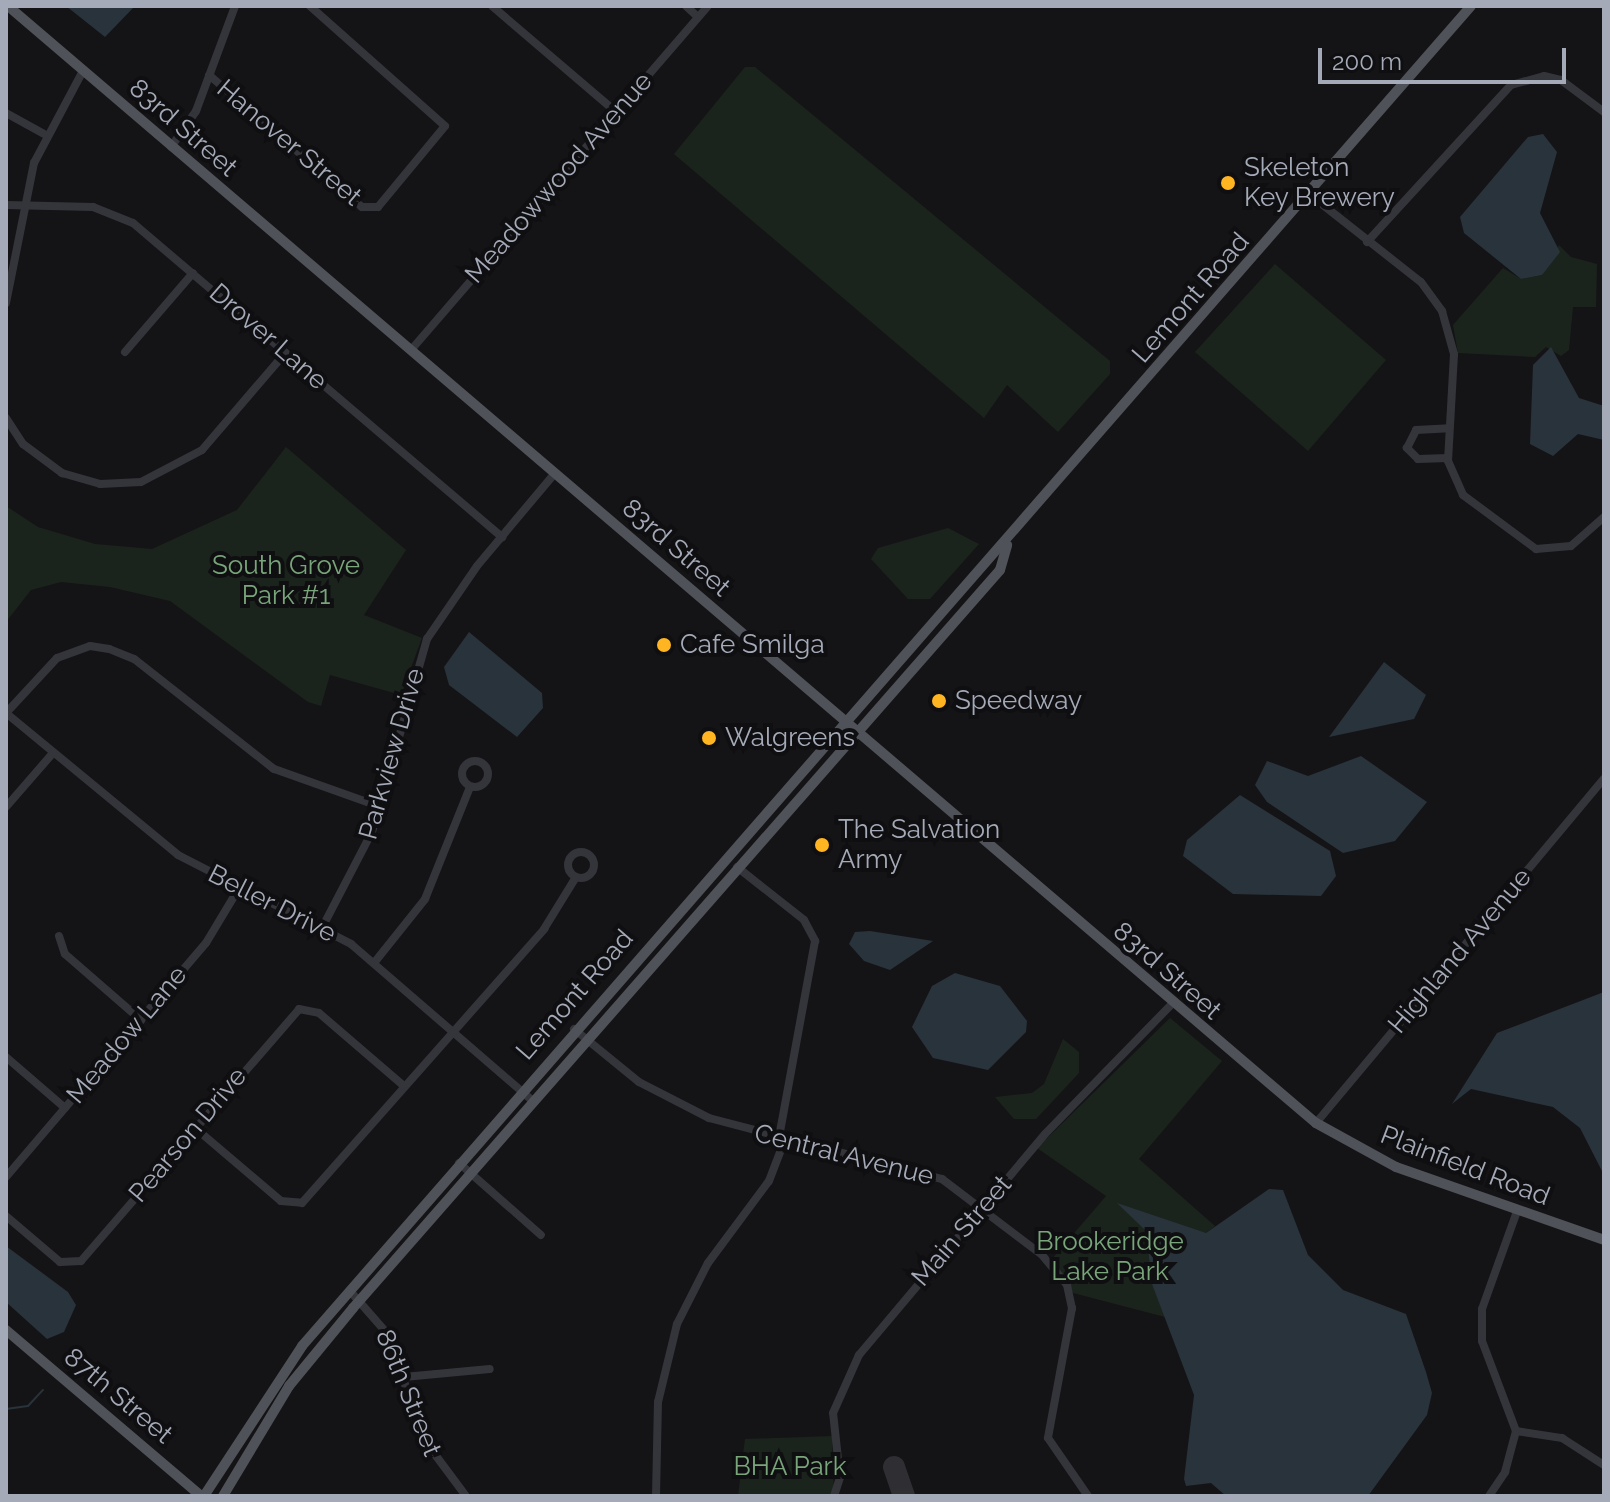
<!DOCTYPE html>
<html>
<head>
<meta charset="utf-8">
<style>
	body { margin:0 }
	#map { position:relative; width:1610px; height:1502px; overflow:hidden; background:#141416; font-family:Raleway,sans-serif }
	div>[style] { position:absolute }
	.green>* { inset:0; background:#1b241c }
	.water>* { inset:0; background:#29333b }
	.stream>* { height:2px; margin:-1px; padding:0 1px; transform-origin:1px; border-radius:1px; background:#29333b }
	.taxiway>* { height:22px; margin:-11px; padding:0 11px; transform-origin:11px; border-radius:11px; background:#2e2e33 }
	.minor>* { height:8px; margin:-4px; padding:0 4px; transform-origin:4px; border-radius:4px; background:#34353b }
	.minor>.ring { margin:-4px; padding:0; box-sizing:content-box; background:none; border:8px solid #34353b; border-radius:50% }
	.major>* { height:10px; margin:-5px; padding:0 5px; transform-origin:5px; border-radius:5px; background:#50525a }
	.dots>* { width:22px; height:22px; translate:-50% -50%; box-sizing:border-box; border:4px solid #0f0f11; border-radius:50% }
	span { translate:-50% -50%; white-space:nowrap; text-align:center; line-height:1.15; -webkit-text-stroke:8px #0f0f11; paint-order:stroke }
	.street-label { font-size:26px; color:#a4aab7 }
	.poi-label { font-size:26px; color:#a4aab7 }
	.left { translate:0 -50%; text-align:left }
	.park-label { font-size:26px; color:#79a57b }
	.frame { position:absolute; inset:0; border:8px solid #a4aab7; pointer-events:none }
	.scale { position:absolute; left:1318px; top:48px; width:248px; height:36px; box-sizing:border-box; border:4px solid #a4aab7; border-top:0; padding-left:10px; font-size:24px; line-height:28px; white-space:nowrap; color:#a4aab7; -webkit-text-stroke:6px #0f0f11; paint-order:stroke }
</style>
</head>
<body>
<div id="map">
	<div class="green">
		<div style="clip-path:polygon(745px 67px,755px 67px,1110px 361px,1110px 374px,1058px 432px,1007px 385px,984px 418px,674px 154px)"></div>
		<div style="clip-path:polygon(1559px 245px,1571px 257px,1597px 264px,1596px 307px,1573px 307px,1569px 350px,1561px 356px,1546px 347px,1535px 357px,1458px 353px,1453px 325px,1503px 268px,1521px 279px,1542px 275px)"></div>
		<div style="clip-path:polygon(1275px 264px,1386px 360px,1308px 451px,1195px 352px)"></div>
		<div style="clip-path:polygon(286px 447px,406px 550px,364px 615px,422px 638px,401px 695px,330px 675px,321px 706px,308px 702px,170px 601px,110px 587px,61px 582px,31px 590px,6px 622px,6px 506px,38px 527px,95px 544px,152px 549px,237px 510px)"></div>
		<div style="clip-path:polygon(948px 528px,979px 544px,930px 599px,908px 599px,871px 559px,878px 548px)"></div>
		<div style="clip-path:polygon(1170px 1018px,1222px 1061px,1139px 1159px,1215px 1226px,1206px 1233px,1171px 1227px,1123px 1207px,1146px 1231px,1152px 1284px,1169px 1318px,1073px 1293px,1052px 1259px,1106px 1196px,1037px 1148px)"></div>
		<div style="clip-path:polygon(1063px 1039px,1079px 1052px,1079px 1073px,1036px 1119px,1014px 1119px,995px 1097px,1032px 1093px,1044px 1084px)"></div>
		<div style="clip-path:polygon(832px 1436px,834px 1496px,738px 1496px,745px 1439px)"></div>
	</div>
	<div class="water">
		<div style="clip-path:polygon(66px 6px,135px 6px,105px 37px)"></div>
		<div style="clip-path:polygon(1543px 134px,1557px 152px,1540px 213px,1560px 252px,1542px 275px,1521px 279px,1464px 233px,1460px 217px,1528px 137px)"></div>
		<div style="clip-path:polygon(1551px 347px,1579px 398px,1604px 406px,1604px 440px,1578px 434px,1553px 456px,1530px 444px,1533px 365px)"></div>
		<div style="clip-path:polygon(469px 632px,542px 693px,543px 708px,517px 737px,449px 685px,444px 667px)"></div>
		<div style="clip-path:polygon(1384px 662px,1426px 695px,1414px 719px,1329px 737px)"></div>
		<div style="clip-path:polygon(1361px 756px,1427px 802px,1395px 841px,1343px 853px,1267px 802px,1255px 785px,1267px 761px,1308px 776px)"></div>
		<div style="clip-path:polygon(1240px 795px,1330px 851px,1336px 876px,1321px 896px,1233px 894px,1183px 856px,1187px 840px)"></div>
		<div style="clip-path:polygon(870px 931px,933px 941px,890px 970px,864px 961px,849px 944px,855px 932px)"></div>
		<div style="clip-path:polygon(955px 973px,1000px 986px,1027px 1021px,1026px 1032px,988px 1070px,933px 1058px,912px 1027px,932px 986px)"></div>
		<div style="clip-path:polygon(1604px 992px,1604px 1175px,1580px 1128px,1553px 1107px,1471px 1089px,1452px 1104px,1497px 1033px)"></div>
		<div style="clip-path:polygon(1269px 1189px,1283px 1190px,1308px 1255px,1343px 1290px,1406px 1314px,1426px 1372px,1432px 1393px,1427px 1415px,1368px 1496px,1226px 1496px,1211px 1483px,1186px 1486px,1184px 1479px,1194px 1395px,1152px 1284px,1146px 1231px,1117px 1203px,1206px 1233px)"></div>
		<div style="clip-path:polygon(6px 1246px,68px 1292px,76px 1305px,64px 1332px,47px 1339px,6px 1302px)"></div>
	</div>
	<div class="stream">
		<div style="left:6px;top:1409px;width:22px;rotate:-8deg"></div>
		<div style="left:28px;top:1406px;width:22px;rotate:-47deg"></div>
	</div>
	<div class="taxiway">
		<div style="left:894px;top:1467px;width:31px;rotate:71deg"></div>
	</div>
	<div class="minor">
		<div style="left:492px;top:6px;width:163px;rotate:40.5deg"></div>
		<div style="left:686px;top:6px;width:16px;rotate:43deg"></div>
		<div style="left:209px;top:75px;width:202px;rotate:40.8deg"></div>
		<div style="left:362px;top:207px;width:16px"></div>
		<div style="left:378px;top:207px;width:105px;rotate:-50.4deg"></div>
		<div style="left:445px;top:126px;width:181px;rotate:-138.4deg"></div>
		<div style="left:6px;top:113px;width:43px;rotate:28.9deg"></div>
		<div style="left:171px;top:147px;width:44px;rotate:-55.2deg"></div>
		<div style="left:196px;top:111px;width:112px;rotate:-69.6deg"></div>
		<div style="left:1309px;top:194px;width:142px;rotate:38.2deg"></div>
		<div style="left:1421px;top:282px;width:36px;rotate:54deg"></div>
		<div style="left:1442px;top:311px;width:45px;rotate:74.4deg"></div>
		<div style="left:1454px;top:354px;width:107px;rotate:93.2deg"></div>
		<div style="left:1448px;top:461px;width:37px;rotate:66deg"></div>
		<div style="left:1463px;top:495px;width:91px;rotate:36.5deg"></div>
		<div style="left:1536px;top:549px;width:35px;rotate:-5deg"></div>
		<div style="left:1571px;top:546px;width:44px;rotate:-41.3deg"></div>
		<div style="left:6px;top:205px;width:87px;rotate:1.3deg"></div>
		<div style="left:93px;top:207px;width:43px;rotate:21.8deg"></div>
		<div style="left:133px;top:223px;width:485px;rotate:40.4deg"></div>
		<div style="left:1367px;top:242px;width:213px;rotate:-47.5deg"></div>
		<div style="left:1511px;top:85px;width:34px;rotate:-15deg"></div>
		<div style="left:1544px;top:76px;width:17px;rotate:13deg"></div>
		<div style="left:1561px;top:80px;width:54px;rotate:36.7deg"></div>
		<div style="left:6px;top:303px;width:143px;rotate:-78.7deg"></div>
		<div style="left:34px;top:163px;width:104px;rotate:-62deg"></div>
		<div style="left:411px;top:350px;width:454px;rotate:-49.2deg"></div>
		<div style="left:125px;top:352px;width:104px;rotate:-49.3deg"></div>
		<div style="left:6px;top:418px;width:31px;rotate:57deg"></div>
		<div style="left:23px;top:444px;width:49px;rotate:36.6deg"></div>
		<div style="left:62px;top:473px;width:40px;rotate:16deg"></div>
		<div style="left:100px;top:484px;width:41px;rotate:-2.8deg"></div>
		<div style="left:141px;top:482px;width:69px;rotate:-27.7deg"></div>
		<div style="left:202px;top:450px;width:128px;rotate:-49.4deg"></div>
		<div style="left:1448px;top:458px;width:30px;rotate:178deg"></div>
		<div style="left:1418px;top:459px;width:16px;rotate:-135deg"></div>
		<div style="left:1407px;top:448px;width:20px;rotate:-63deg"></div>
		<div style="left:1416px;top:430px;width:33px;rotate:-3deg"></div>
		<div class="ring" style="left:462px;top:761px;width:18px;height:18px"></div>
		<div style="left:6px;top:807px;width:72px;rotate:-49deg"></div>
		<div style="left:381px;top:807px;width:114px;rotate:-160.4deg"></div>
		<div style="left:274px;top:769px;width:178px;rotate:-141.8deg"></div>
		<div style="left:134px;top:659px;width:27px;rotate:-158deg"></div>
		<div style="left:109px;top:649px;width:19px;rotate:-171deg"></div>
		<div style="left:90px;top:646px;width:35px;rotate:160deg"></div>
		<div style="left:57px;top:658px;width:75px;rotate:132.8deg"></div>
		<div style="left:6px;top:713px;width:223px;rotate:39.5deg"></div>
		<div style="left:178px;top:855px;width:195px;rotate:27.2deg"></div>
		<div style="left:351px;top:944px;width:242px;rotate:40.8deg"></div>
		<div class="ring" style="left:568px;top:852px;width:18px;height:18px"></div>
		<div style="left:737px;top:867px;width:85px;rotate:38.3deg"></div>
		<div style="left:804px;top:920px;width:24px;rotate:62deg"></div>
		<div style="left:815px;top:941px;width:200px;rotate:100.4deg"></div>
		<div style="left:323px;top:926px;width:106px;rotate:-62.5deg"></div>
		<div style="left:372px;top:832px;width:201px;rotate:-74.1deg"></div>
		<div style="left:427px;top:639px;width:88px;rotate:-55.6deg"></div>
		<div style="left:477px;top:566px;width:121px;rotate:-50deg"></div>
		<div style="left:59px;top:936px;width:19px;rotate:72deg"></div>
		<div style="left:65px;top:954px;width:101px;rotate:41deg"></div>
		<div style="left:374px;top:963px;width:82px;rotate:-51.4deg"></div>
		<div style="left:425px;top:899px;width:121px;rotate:-68.1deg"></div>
		<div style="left:574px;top:1029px;width:84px;rotate:39.2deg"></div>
		<div style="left:639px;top:1082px;width:79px;rotate:27.2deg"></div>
		<div style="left:709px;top:1118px;width:241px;rotate:14.7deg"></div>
		<div style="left:942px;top:1179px;width:126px;rotate:37.2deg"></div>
		<div style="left:1042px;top:1255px;width:39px;rotate:50deg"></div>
		<div style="left:1067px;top:1285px;width:24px;rotate:78deg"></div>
		<div style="left:1072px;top:1308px;width:132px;rotate:100.5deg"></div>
		<div style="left:1048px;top:1438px;width:70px;rotate:55.4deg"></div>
		<div style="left:6px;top:1057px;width:78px;rotate:40.8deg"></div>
		<div style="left:1316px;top:1123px;width:449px;rotate:-50.1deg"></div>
		<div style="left:194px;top:1127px;width:114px;rotate:40.4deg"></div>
		<div style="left:281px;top:1201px;width:21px;rotate:5deg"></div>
		<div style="left:302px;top:1203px;width:366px;rotate:-48.5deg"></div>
		<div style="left:544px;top:929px;width:61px;rotate:-58.4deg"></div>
		<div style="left:459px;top:1163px;width:109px;rotate:41.3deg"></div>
		<div style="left:6px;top:1177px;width:308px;rotate:-49.5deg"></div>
		<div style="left:206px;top:943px;width:64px;rotate:-59deg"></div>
		<div style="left:6px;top:1216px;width:71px;rotate:40.4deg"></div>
		<div style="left:60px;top:1262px;width:21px;rotate:-3deg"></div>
		<div style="left:81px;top:1261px;width:333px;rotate:-49.1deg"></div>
		<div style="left:299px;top:1009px;width:20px;rotate:11deg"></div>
		<div style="left:319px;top:1013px;width:112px;rotate:40.7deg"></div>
		<div style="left:350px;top:1291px;width:64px;rotate:48.8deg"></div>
		<div style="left:392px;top:1339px;width:98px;rotate:74deg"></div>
		<div style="left:419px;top:1433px;width:79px;rotate:53.3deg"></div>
		<div style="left:404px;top:1377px;width:86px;rotate:-5.3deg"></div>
		<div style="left:1516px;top:1431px;width:47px;rotate:8.7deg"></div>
		<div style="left:1562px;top:1438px;width:50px;rotate:32.7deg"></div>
		<div style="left:656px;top:1496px;width:94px;rotate:-88.8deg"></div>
		<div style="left:658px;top:1402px;width:80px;rotate:-76.3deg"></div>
		<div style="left:677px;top:1324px;width:68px;rotate:-63.1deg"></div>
		<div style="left:708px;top:1263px;width:102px;rotate:-53.4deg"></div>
		<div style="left:769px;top:1181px;width:45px;rotate:-69.1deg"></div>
		<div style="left:834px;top:1496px;width:20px;rotate:-72deg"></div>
		<div style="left:840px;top:1477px;width:64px;rotate:-96.2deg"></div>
		<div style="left:833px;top:1413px;width:64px;rotate:-65.9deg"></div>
		<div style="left:859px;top:1355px;width:289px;rotate:-49.9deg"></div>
		<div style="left:1045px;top:1134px;width:182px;rotate:-45.7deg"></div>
		<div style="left:1489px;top:1496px;width:29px;rotate:-56deg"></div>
		<div style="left:1505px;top:1472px;width:42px;rotate:-75deg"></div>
		<div style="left:1516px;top:1431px;width:96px;rotate:-110.7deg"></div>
		<div style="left:1482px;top:1341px;width:32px;rotate:-90deg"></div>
		<div style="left:1482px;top:1309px;width:104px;rotate:-70.3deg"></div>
	</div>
	<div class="major">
		<div style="left:8px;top:6px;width:1720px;rotate:40.5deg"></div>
		<div style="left:1316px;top:1123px;width:91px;rotate:28.8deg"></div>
		<div style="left:1396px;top:1167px;width:220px;rotate:19.3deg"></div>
		<div style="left:6px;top:1330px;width:256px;rotate:40.4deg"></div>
		<div style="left:204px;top:1496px;width:179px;rotate:-56.8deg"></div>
		<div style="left:302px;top:1346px;width:1778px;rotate:-48.9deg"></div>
		<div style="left:223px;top:1496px;width:128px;rotate:-59deg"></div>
		<div style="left:289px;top:1386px;width:101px;rotate:-50.6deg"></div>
		<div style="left:353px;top:1308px;width:981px;rotate:-48.76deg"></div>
		<div style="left:1000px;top:570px;width:26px;rotate:-74deg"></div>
	</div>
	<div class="dots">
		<div style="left:1228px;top:183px;background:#ffb422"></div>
		<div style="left:664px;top:645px;background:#ffb422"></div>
		<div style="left:939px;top:701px;background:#ffb422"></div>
		<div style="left:709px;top:738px;background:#ffb422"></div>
		<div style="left:822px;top:845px;background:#ffb422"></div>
	</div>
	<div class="street-label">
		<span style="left:183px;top:128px;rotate:41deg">83rd Street</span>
		<span style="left:289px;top:143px;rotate:40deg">Hanover Street</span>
		<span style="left:559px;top:178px;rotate:-49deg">Meadowwood Avenue</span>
		<span style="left:1191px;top:298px;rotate:-49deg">Lemont Road</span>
		<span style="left:268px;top:337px;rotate:41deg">Drover Lane</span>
		<span style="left:676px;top:548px;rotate:41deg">83rd Street</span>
		<span style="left:392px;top:754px;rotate:-74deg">Parkview Drive</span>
		<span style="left:272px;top:904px;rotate:27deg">Beller Drive</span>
		<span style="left:1460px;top:951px;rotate:-50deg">Highland Avenue</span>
		<span style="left:1167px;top:971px;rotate:41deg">83rd Street</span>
		<span style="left:575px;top:995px;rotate:-49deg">Lemont Road</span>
		<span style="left:127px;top:1035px;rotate:-50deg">Meadow Lane</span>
		<span style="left:188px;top:1135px;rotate:-50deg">Pearson Drive</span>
		<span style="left:844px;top:1155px;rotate:14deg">Central Avenue</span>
		<span style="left:1465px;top:1166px;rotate:21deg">Plainfield Road</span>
		<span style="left:962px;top:1231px;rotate:-49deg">Main Street</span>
		<span style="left:408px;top:1393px;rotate:68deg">86th Street</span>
		<span style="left:118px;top:1396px;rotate:40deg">87th Street</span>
	</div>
	<div class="poi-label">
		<span class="left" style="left:1244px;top:183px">Skeleton<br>Key Brewery</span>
		<span class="left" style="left:680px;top:645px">Cafe Smilga</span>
		<span class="left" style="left:955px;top:701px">Speedway</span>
		<span class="left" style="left:725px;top:738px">Walgreens</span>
		<span class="left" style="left:838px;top:845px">The Salvation<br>Army</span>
	</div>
	<div class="park-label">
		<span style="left:286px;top:581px">South Grove<br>Park #1</span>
		<span style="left:1110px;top:1257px">Brookeridge<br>Lake Park</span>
		<span style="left:790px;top:1467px">BHA Park</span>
	</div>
	<div class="frame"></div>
	<div class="scale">200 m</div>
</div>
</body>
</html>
